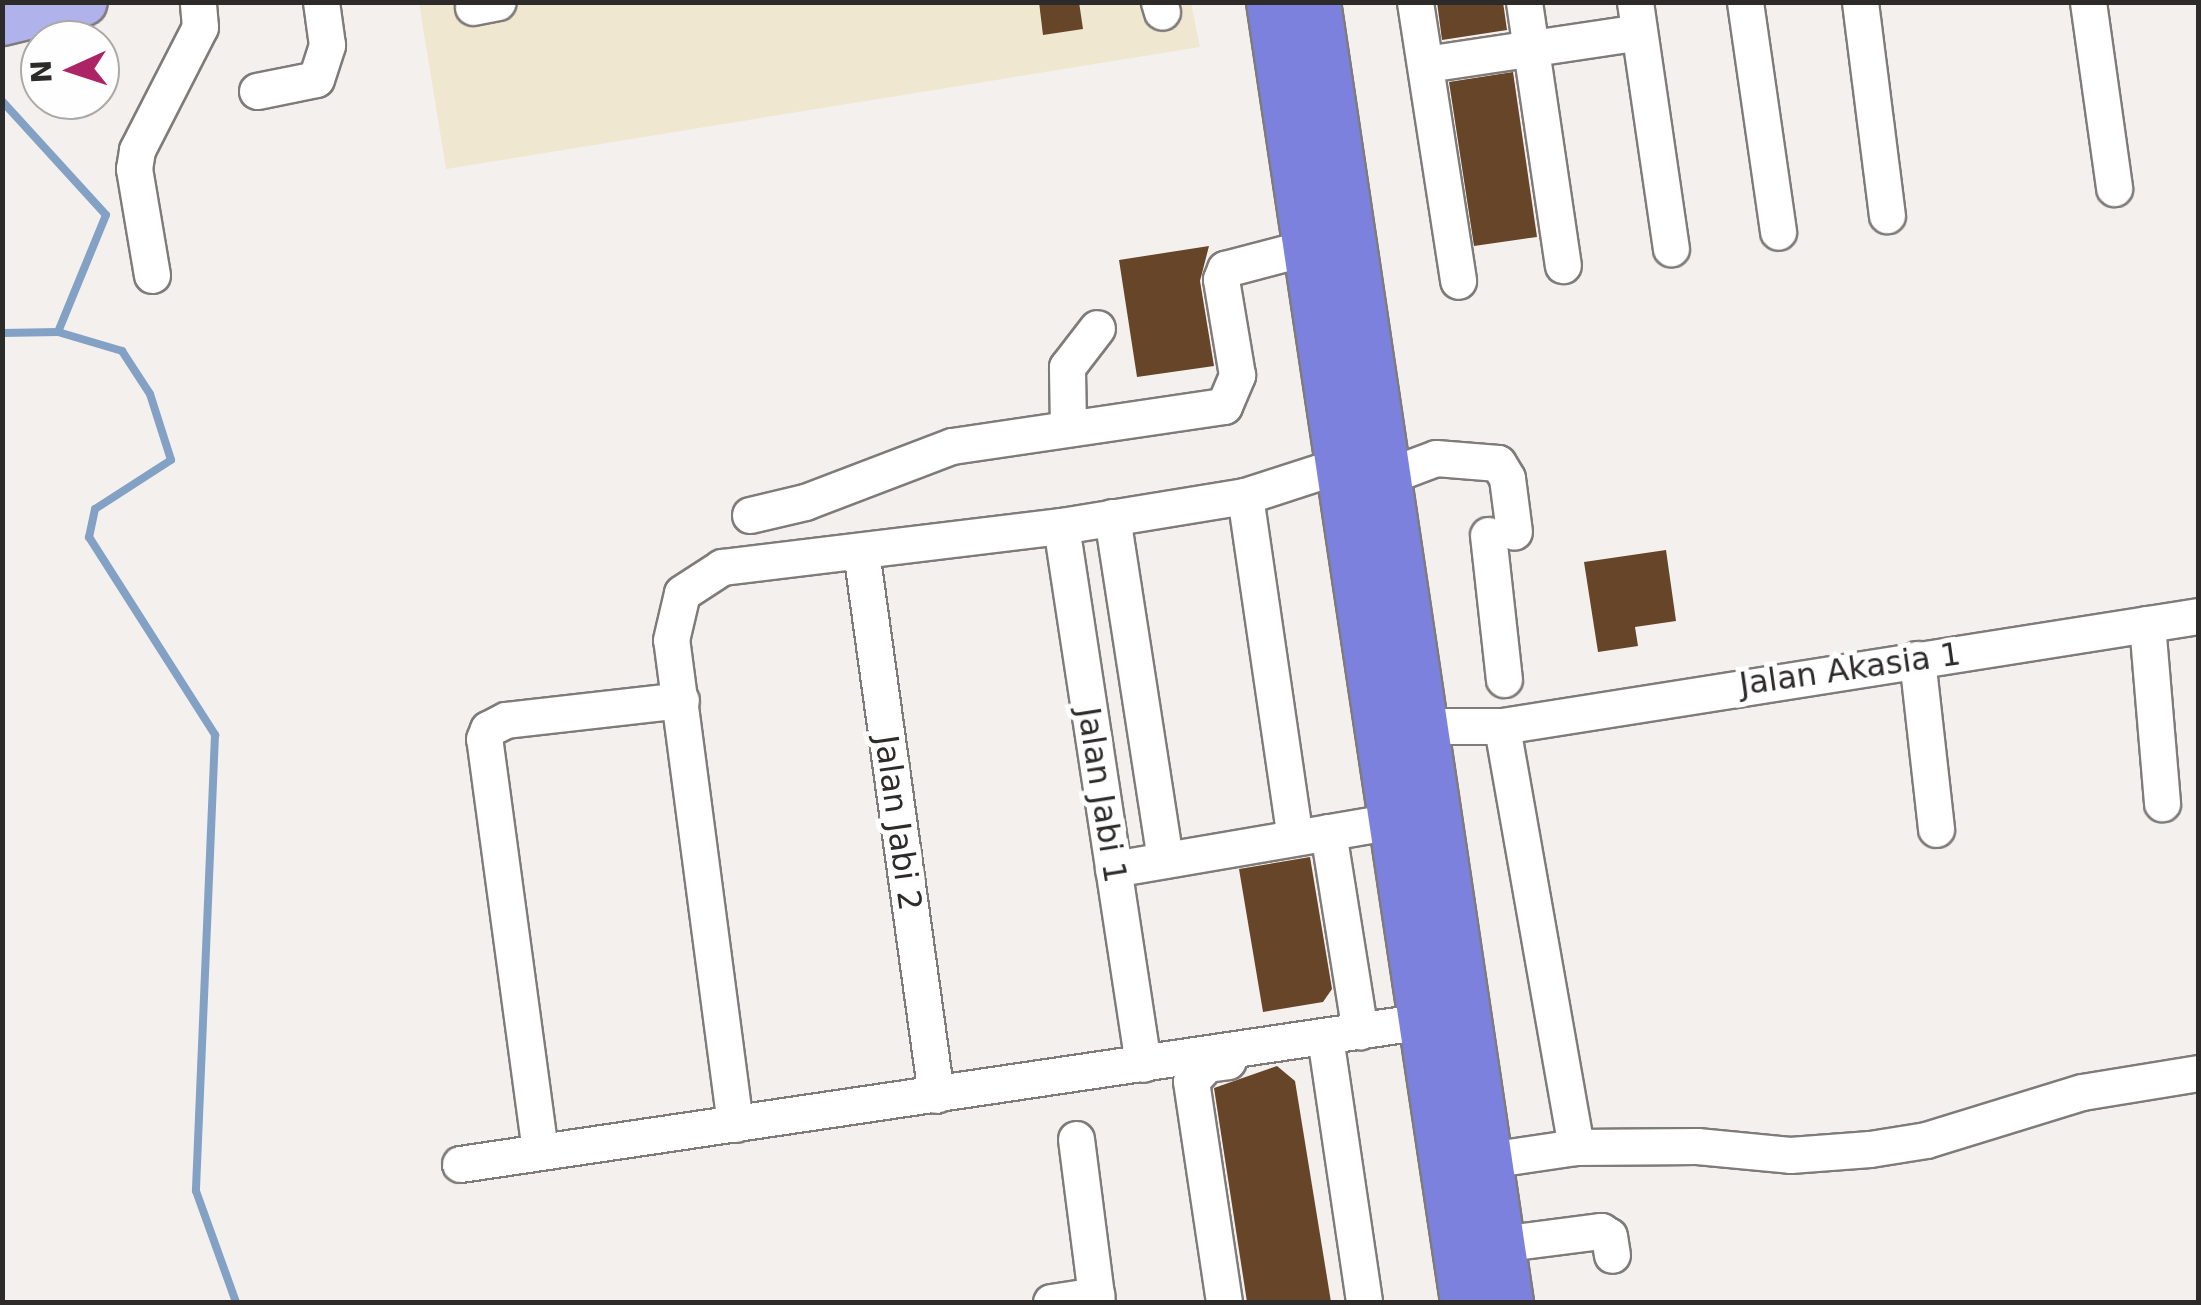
<!DOCTYPE html>
<html>
<head>
<meta charset="utf-8">
<style>
	body { margin:0 }
	#map { position:relative; width:2201px; height:1305px; overflow:hidden; background:#f4f0ee; font-family:"DejaVu Sans",sans-serif }
	div>[style] { position:absolute }
	.commercial>* { inset:0; background:#f0e7d1 }
	.stream>* { height:8px; margin:-4px; padding:0 4px; transform-origin:4px; border-radius:4px; background:#83a1c4 }
	.building>* { inset:0; background:#664529 }
	.roads { filter:drop-shadow(2px 0 #7f7b7a) drop-shadow(-2px 0 #7f7b7a) drop-shadow(0 2px #7f7b7a) drop-shadow(0 -2px #7f7b7a) }
	.minor>* { height:35px; margin:-17.5px; padding:0 17.5px; transform-origin:17.5px; border-radius:17.5px; background:#fff }
	.major>* { height:45px; margin:-22.5px; padding:0 22.5px; transform-origin:22.5px; border-radius:22.5px; background:#b0b3eb }
	.highway>* { height:52px; margin:-26px; padding:0 26px; transform-origin:26px; border-radius:26px; background:#7c81de }
	span { translate:-50% -50%; white-space:nowrap; text-align:center; line-height:1.15; -webkit-text-stroke:10px #fffefe; paint-order:stroke }
	.street-label { font-size:32px; color:#2c2b2a }
	.frame { position:absolute; inset:0; border:5px solid #2c2b2a; pointer-events:none }
	.north { position:absolute; left:20px; top:20px; width:100px; height:100px; box-sizing:border-box; background:#fffefe; border:2px solid #abaaa9; border-radius:50%; rotate:267deg; font-size:28px; font-weight:700; line-height:40px; text-align:center; color:#2c2b2a }
	.north::after { content:''; display:block; margin:auto; width:35px; height:45px; background:#ac2366; clip-path:polygon(50% 0,100% 100%,50% 72%,0 100%) }
</style>
</head>
<body>
<div id="map">
	<div class="commercial">
		<div style="clip-path:polygon(419px 3px,1191px 3px,1200px 47px,446px 169px)"></div>
	</div>
	<div class="stream">
		<div style="left:2px;top:101px;width:154px;rotate:47.6deg"></div>
		<div style="left:106px;top:215px;width:126px;rotate:112.3deg"></div>
		<div style="left:58px;top:332px;width:67px;rotate:16.5deg"></div>
		<div style="left:122px;top:351px;width:51px;rotate:56.9deg"></div>
		<div style="left:150px;top:394px;width:69px;rotate:72.3deg"></div>
		<div style="left:171px;top:460px;width:90px;rotate:147.2deg"></div>
		<div style="left:95px;top:509px;width:29px;rotate:102deg"></div>
		<div style="left:89px;top:537px;width:235px;rotate:57.5deg"></div>
		<div style="left:215px;top:735px;width:456px;rotate:92.4deg"></div>
		<div style="left:196px;top:1191px;width:118px;rotate:70.2deg"></div>
		<div style="left:2px;top:333px;width:56px;rotate:-1deg"></div>
	</div>
	<div class="building">
		<div style="clip-path:polygon(1039px 2px,1079px 2px,1083px 29px,1043px 35px)"></div>
		<div style="clip-path:polygon(1437px 2px,1503px 2px,1507px 30px,1442px 40px)"></div>
		<div style="clip-path:polygon(1513px 72px,1537px 237px,1474px 246px,1449px 82px)"></div>
		<div style="clip-path:polygon(1209px 246px,1200px 281px,1214px 366px,1137px 377px,1119px 260px)"></div>
		<div style="clip-path:polygon(1666px 550px,1676px 621px,1635px 627px,1638px 646px,1598px 652px,1584px 562px)"></div>
		<div style="clip-path:polygon(1310px 857px,1332px 989px,1323px 1002px,1263px 1012px,1239px 869px)"></div>
		<div style="clip-path:polygon(1277px 1066px,1295px 1081px,1331px 1302px,1247px 1302px,1214px 1088px)"></div>
	</div>
	<div class="roads">
		<div class="minor">
			<div style="left:1159px;top:2px;width:10px;rotate:73deg"></div>
			<div style="left:1415px;top:2px;width:282px;rotate:81.2deg"></div>
			<div style="left:1524px;top:2px;width:266px;rotate:81.6deg"></div>
			<div style="left:1635px;top:2px;width:249px;rotate:81.7deg"></div>
			<div style="left:1745px;top:2px;width:232px;rotate:81.8deg"></div>
			<div style="left:1860px;top:2px;width:215px;rotate:82.8deg"></div>
			<div style="left:2088px;top:2px;width:188px;rotate:82deg"></div>
			<div style="left:473px;top:7px;width:25px;rotate:-11deg"></div>
			<div style="left:1426px;top:64px;width:215px;rotate:-8.5deg"></div>
			<div style="left:257px;top:91px;width:60px;rotate:-11.5deg"></div>
			<div style="left:316px;top:79px;width:36px;rotate:-72deg"></div>
			<div style="left:327px;top:45px;width:43px;rotate:-97.9deg"></div>
			<div style="left:152px;top:275px;width:108px;rotate:-99.6deg"></div>
			<div style="left:134px;top:169px;width:19px;rotate:-81deg"></div>
			<div style="left:137px;top:150px;width:138px;rotate:-62.9deg"></div>
			<div style="left:200px;top:27px;width:25px;rotate:-95deg"></div>
			<div style="left:1068px;top:427px;width:60px;rotate:-91deg"></div>
			<div style="left:1067px;top:367px;width:49px;rotate:-52.4deg"></div>
			<div style="left:1385px;top:477px;width:54px;rotate:-20.4deg"></div>
			<div style="left:1436px;top:458px;width:62px;rotate:4.6deg"></div>
			<div style="left:1498px;top:463px;width:17px;rotate:59deg"></div>
			<div style="left:1507px;top:478px;width:54px;rotate:82.6deg"></div>
			<div style="left:1245px;top:496px;width:345px;rotate:81.7deg"></div>
			<div style="left:750px;top:515px;width:57px;rotate:-13.3deg"></div>
			<div style="left:805px;top:502px;width:157px;rotate:-20.9deg"></div>
			<div style="left:952px;top:446px;width:275px;rotate:-8.4deg"></div>
			<div style="left:1224px;top:406px;width:34px;rotate:-67deg"></div>
			<div style="left:1237px;top:375px;width:97px;rotate:-99.5deg"></div>
			<div style="left:1221px;top:279px;width:11px;rotate:-68deg"></div>
			<div style="left:1225px;top:269px;width:87px;rotate:-14.7deg"></div>
			<div style="left:1112px;top:517px;width:347px;rotate:81.2deg"></div>
			<div style="left:1061px;top:526px;width:544px;rotate:81.33deg"></div>
			<div style="left:1488px;top:535px;width:145px;rotate:83.7deg"></div>
			<div style="left:861px;top:551px;width:549px;rotate:82.15deg"></div>
			<div style="left:2147px;top:624px;width:180px;rotate:85.2deg"></div>
			<div style="left:1917px;top:659px;width:171px;rotate:83.6deg"></div>
			<div style="left:1424px;top:726px;width:78px"></div>
			<div style="left:1502px;top:726px;width:705px;rotate:-8.98deg"></div>
			<div style="left:1328px;top:832px;width:202px;rotate:80.9deg"></div>
			<div style="left:1113px;top:869px;width:285px;rotate:-9.7deg"></div>
			<div style="left:1325px;top:1037px;width:268px;rotate:81.6deg"></div>
			<div style="left:735px;top:1124px;width:488px;rotate:-97.5deg"></div>
			<div style="left:671px;top:640px;width:48px;rotate:-76.8deg"></div>
			<div style="left:682px;top:593px;width:48px;rotate:-33deg"></div>
			<div style="left:722px;top:567px;width:341px;rotate:-6.9deg"></div>
			<div style="left:1061px;top:526px;width:186px;rotate:-9.3deg"></div>
			<div style="left:1245px;top:496px;width:101px;rotate:-17.9deg"></div>
			<div style="left:1076px;top:1139px;width:164px;rotate:82.7deg"></div>
			<div style="left:1576px;top:1147px;width:121px;rotate:-0.5deg"></div>
			<div style="left:1697px;top:1146px;width:93px;rotate:5.5deg"></div>
			<div style="left:1790px;top:1155px;width:80px;rotate:-4.3deg"></div>
			<div style="left:1870px;top:1149px;width:57px;rotate:-9.1deg"></div>
			<div style="left:1926px;top:1140px;width:163px;rotate:-17.1deg"></div>
			<div style="left:2082px;top:1092px;width:118px;rotate:-9.3deg"></div>
			<div style="left:540px;top:1151px;width:416px;rotate:-97.7deg"></div>
			<div style="left:484px;top:739px;width:11px;rotate:-68deg"></div>
			<div style="left:488px;top:729px;width:20px;rotate:-27deg"></div>
			<div style="left:506px;top:720px;width:176px;rotate:-6.5deg"></div>
			<div style="left:1488px;top:1160px;width:89px;rotate:-8.4deg"></div>
			<div style="left:1576px;top:1147px;width:427px;rotate:-100deg"></div>
			<div style="left:460px;top:1164px;width:975px;rotate:-8.44deg"></div>
			<div style="left:1499px;top:1244px;width:103px;rotate:-7.3deg"></div>
			<div style="left:1601px;top:1231px;width:9px;rotate:32deg"></div>
			<div style="left:1609px;top:1236px;width:19px;rotate:81deg"></div>
			<div style="left:1051px;top:1302px;width:46px;rotate:-8.8deg"></div>
			<div style="left:1224px;top:1302px;width:223px;rotate:-98.5deg"></div>
			<div style="left:1191px;top:1081px;width:23px;rotate:-47deg"></div>
			<div style="left:1207px;top:1064px;width:21px;rotate:-8deg"></div>
		</div>
		<div class="major">
			<div style="left:2px;top:22px;width:84px;rotate:-13.7deg"></div>
		</div>
		<div class="highway">
			<div style="left:1273px;top:2px;width:1314px;rotate:81.51deg"></div>
			<div style="left:1314px;top:2px;width:1314px;rotate:81.56deg"></div>
		</div>
	</div>
	<div class="street-label">
		<span style="left:1850px;top:669px;rotate:-8deg">Jalan Akasia 1</span>
		<span style="left:1102px;top:795px;rotate:81deg">Jalan Jabi 1</span>
		<span style="left:898px;top:823px;rotate:82deg">Jalan Jabi 2</span>
	</div>
	<div class="frame"></div>
	<div class="north">N</div>
</div>
</body>
</html>
